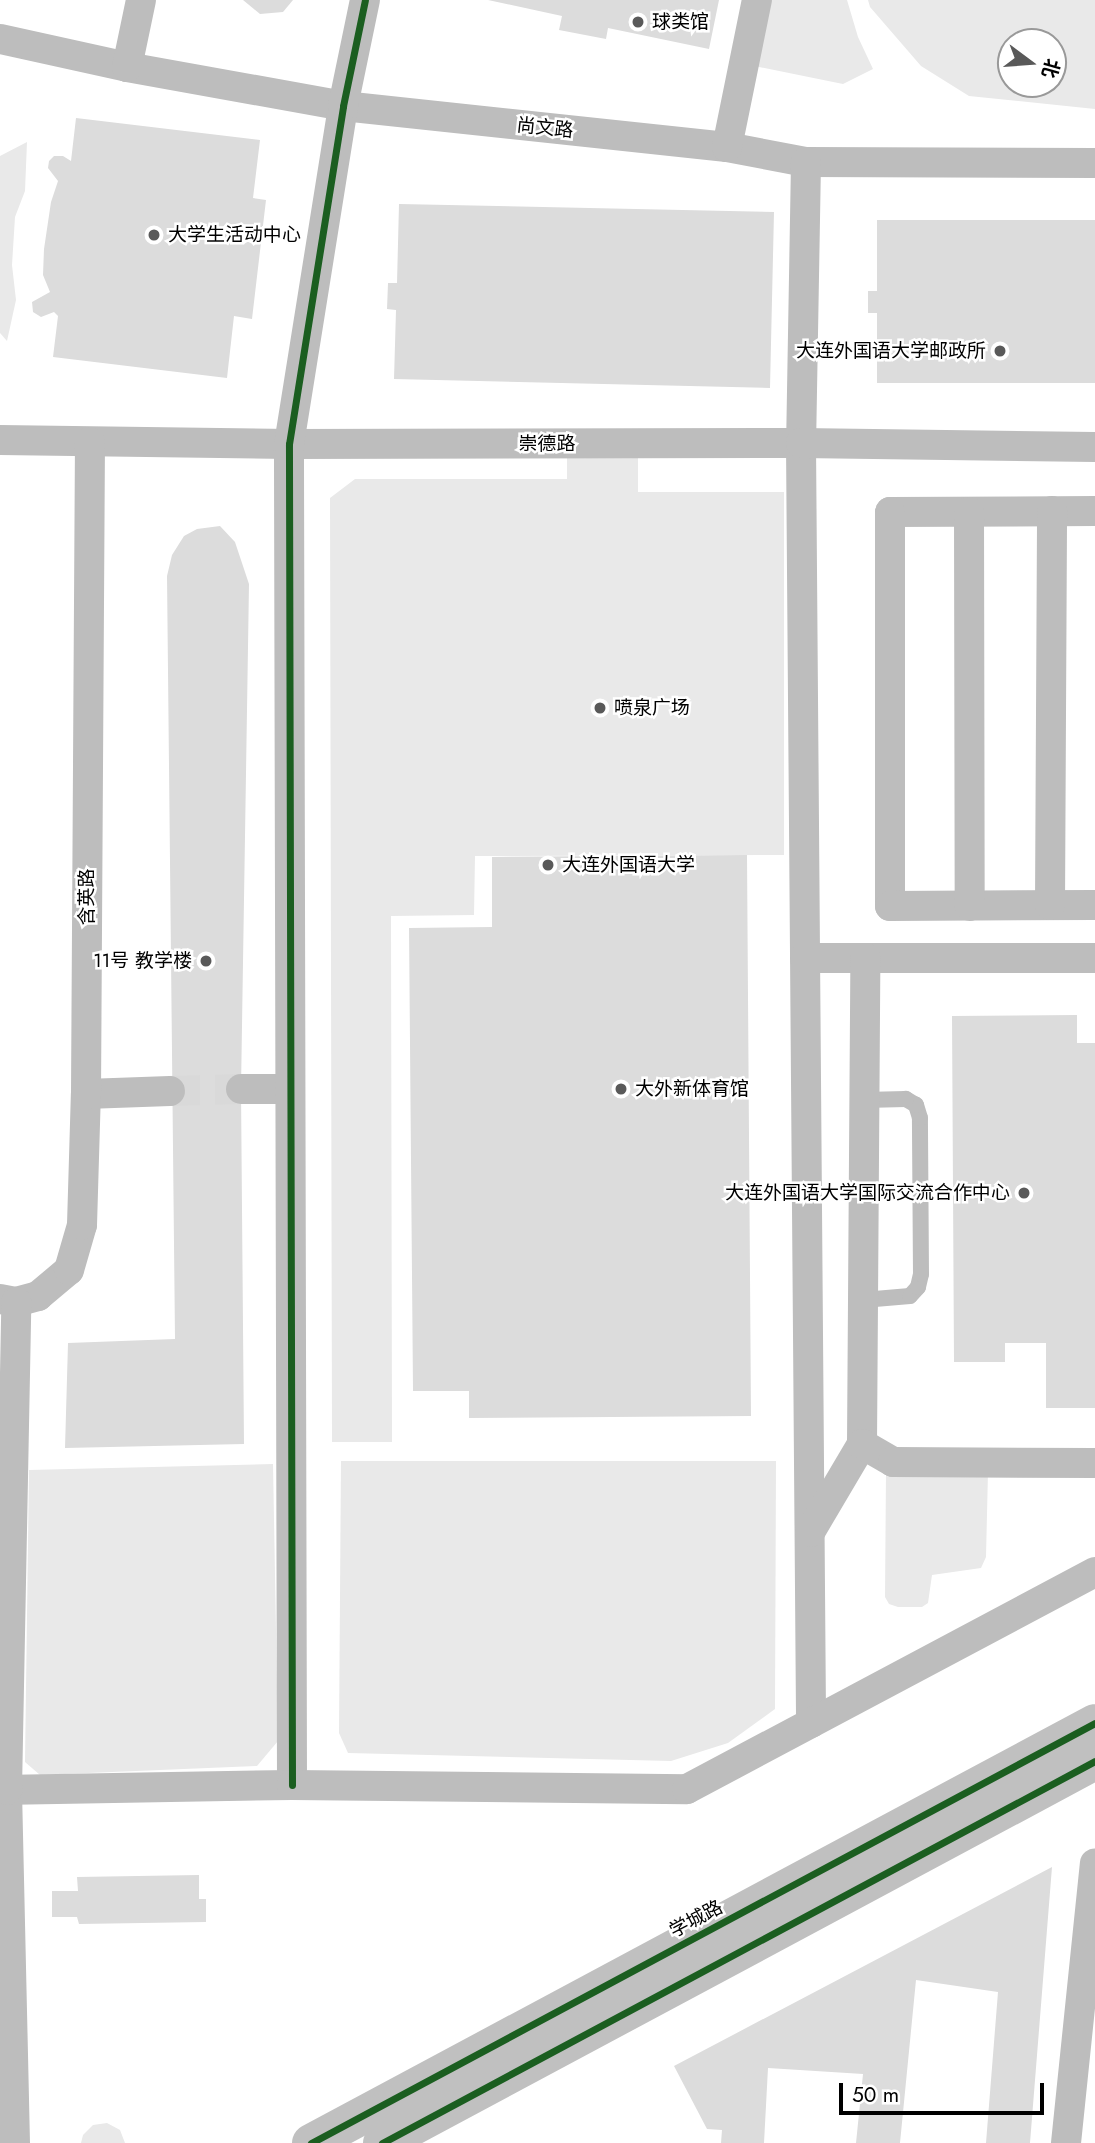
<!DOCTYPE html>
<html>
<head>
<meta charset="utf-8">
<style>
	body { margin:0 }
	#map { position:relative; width:1095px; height:2143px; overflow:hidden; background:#fff; font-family:Jost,"Noto Sans SC",sans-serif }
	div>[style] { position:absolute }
	.green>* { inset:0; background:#e9e9e9 }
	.building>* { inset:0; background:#dcdcdc }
	.street-tunnel>* { height:30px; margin-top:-15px; transform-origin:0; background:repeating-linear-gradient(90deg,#d9d9d9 0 30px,transparent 0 45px) }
	.lane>* { height:16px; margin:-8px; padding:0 8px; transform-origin:8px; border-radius:8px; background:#bdbdbd }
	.street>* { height:30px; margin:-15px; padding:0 15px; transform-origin:15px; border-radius:15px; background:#bdbdbd }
	.secondary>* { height:38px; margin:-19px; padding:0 19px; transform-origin:19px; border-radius:19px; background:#c0c0c0 }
	.cycleway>* { height:7px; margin:-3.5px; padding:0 3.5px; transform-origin:3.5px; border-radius:3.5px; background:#1b5e20 }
	.dots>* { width:19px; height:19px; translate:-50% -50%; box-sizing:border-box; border:4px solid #fff; border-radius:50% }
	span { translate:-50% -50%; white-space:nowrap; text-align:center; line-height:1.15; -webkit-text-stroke:5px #fff; paint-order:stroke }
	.poi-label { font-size:19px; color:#000 }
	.left { translate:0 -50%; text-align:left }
	.right { translate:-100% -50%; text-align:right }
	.street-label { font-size:19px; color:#000 }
	.north { position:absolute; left:997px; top:28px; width:70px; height:70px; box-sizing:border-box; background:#fff; border:2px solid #999; border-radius:50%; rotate:106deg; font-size:19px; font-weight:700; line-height:28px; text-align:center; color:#000 }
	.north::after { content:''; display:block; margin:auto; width:24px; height:32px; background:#595959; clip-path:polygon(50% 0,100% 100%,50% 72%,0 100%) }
	.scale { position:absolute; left:839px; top:2083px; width:205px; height:32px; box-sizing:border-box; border:4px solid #000; border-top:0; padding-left:9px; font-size:21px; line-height:24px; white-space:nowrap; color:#000; -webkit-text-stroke:5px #fff; paint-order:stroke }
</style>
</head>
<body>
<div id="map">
	<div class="green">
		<div style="clip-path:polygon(768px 0,847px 0,858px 37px,873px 69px,843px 84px,754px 66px)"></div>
		<div style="clip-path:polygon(evenodd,868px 0,1095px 0,1095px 109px,969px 96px,921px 66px,870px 7px,868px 0,1011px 42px,1053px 42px,1053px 84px,1011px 84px,1011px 42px)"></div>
		<div style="clip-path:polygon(27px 142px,25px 191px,15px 217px,12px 265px,16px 300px,7px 341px,0 333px,0 156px)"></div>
		<div style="clip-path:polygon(567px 455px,638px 455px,638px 492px,784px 492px,784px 855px,475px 856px,474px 915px,391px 916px,392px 1442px,332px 1442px,330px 498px,355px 479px,567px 479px)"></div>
		<div style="clip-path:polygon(341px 1461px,776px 1461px,775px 1709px,728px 1743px,671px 1761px,348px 1753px,339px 1733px)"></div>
		<div style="clip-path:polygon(273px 1464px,278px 1741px,257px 1766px,40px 1775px,25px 1762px,29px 1470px)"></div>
		<div style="clip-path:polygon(886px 1471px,988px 1472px,986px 1557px,981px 1568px,932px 1575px,928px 1603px,922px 1607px,898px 1607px,889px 1604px,885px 1597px)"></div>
		<div style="clip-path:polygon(107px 2123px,120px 2130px,125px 2143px,81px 2143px,83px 2135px,93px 2125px)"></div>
	</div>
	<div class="building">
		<div style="clip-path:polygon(243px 0,293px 0,283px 12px,260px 14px)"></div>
		<div style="clip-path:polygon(488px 0,719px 0,709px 49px,608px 28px,606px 39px,559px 30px,562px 16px)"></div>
		<div style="clip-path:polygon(76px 118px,260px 140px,253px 198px,266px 200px,252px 319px,234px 316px,227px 378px,53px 357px,58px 316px,54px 312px,41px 317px,33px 312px,32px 302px,50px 292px,43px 275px,44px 249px,51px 202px,58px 181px,48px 168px,49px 161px,54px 156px,63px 156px,71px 161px)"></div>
		<div style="clip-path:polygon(399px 204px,774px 212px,770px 388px,394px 379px,396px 310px,387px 309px,388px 283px,397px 283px)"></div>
		<div style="clip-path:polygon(877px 220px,1095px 220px,1095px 383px,877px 383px,877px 313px,868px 313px,868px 291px,877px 291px)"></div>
		<div style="clip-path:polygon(220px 526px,235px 542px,249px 584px,241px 1089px,244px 1444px,65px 1448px,68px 1343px,175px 1339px,167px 576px,172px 555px,184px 536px,197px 529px)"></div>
		<div style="clip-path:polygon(747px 855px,751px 1416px,469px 1418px,469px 1391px,413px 1391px,409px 928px,492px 927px,492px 857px)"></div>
		<div style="clip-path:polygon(1077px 1015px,1077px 1043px,1095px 1043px,1095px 1408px,1046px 1408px,1046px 1343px,1005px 1343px,1005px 1362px,954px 1362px,952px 1016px)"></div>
		<div style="clip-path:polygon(1052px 1867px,1030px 2143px,986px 2143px,998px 1992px,916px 1980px,900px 2143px,856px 2143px,863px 2074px,768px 2068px,764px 2143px,721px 2143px,722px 2130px,707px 2129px,674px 2066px)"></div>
		<div style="clip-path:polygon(199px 1875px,199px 1899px,206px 1899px,206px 1922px,79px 1924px,77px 1917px,52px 1917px,52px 1891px,78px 1891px,77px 1877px)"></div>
	</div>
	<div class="street-tunnel">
		<div style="left:170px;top:1091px;width:71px;rotate:-1.6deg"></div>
	</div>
	<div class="lane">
		<div style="left:863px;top:1300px;width:47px;rotate:-4.9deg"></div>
		<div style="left:910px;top:1296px;width:12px;rotate:-48deg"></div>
		<div style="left:918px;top:1287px;width:13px;rotate:-77deg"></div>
		<div style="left:921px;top:1274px;width:156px;rotate:-90.4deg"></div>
		<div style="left:920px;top:1118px;width:14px;rotate:-107deg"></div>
		<div style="left:916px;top:1105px;width:12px;rotate:-149deg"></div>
		<div style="left:906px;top:1099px;width:42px;rotate:178.6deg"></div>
	</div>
	<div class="street">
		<div style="left:0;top:39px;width:130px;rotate:12.4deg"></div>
		<div style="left:127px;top:67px;width:219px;rotate:10.2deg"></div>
		<div style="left:343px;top:106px;width:386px;rotate:6.1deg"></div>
		<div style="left:727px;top:147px;width:80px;rotate:10.8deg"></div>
		<div style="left:806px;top:162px;width:289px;rotate:0.2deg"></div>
		<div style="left:127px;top:67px;width:68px;rotate:-78.2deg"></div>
		<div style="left:727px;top:147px;width:150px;rotate:-78.5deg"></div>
		<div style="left:806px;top:162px;width:281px;rotate:91deg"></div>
		<div style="left:801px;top:443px;width:1280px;rotate:89.55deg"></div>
		<div style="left:0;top:440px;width:289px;rotate:0.8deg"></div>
		<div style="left:289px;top:444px;width:512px;rotate:-0.11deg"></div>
		<div style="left:801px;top:443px;width:294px;rotate:0.8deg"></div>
		<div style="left:1095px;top:511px;width:205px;rotate:179.7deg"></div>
		<div style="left:890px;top:512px;width:394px;rotate:90deg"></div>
		<div style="left:890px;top:906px;width:205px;rotate:-0.3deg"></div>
		<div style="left:969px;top:512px;width:394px;rotate:89.9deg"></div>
		<div style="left:1050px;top:905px;width:394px;rotate:-89.7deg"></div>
		<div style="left:805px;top:958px;width:290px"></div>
		<div style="left:241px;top:1089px;width:49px"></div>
		<div style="left:86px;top:1094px;width:84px;rotate:-2deg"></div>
		<div style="left:0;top:1299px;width:16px;rotate:11deg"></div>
		<div style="left:16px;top:1302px;width:23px;rotate:-15deg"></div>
		<div style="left:38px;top:1296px;width:40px;rotate:-40deg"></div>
		<div style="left:69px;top:1270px;width:47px;rotate:-73.9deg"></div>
		<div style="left:82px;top:1225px;width:131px;rotate:-88.3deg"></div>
		<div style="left:86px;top:1094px;width:652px;rotate:-89.65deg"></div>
		<div style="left:862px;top:1444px;width:486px;rotate:-89.6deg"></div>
		<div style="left:810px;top:1532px;width:102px;rotate:-59.4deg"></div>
		<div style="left:862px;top:1444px;width:36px;rotate:30deg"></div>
		<div style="left:893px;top:1462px;width:202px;rotate:0.3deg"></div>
		<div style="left:292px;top:1785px;width:1341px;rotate:-90.13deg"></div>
		<div style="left:289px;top:444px;width:342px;rotate:-80.9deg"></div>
		<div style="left:343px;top:106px;width:108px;rotate:-78.3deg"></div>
		<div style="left:0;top:1790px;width:292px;rotate:-1deg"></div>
		<div style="left:292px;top:1785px;width:395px;rotate:0.6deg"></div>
		<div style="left:687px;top:1789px;width:462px;rotate:-28deg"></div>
		<div style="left:15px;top:2143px;width:353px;rotate:-91.3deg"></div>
		<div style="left:7px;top:1790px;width:488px;rotate:-88.9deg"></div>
		<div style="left:1066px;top:2143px;width:281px;rotate:-84.1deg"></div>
	</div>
	<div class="secondary">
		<div style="left:311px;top:2143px;width:889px;rotate:-28.18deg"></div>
		<div style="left:382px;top:2143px;width:809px;rotate:-28.18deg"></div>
	</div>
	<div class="cycleway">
		<div style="left:292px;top:1785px;width:1341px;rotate:-90.13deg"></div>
		<div style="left:289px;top:444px;width:342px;rotate:-80.9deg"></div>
		<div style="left:343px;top:106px;width:108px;rotate:-78.3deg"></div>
		<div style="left:311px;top:2143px;width:889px;rotate:-28.18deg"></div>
		<div style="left:382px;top:2143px;width:809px;rotate:-28.18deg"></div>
	</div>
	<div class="dots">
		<div style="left:638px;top:22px;background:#595959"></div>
		<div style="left:154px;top:235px;background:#595959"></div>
		<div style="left:1000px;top:351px;background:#595959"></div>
		<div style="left:600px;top:708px;background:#595959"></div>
		<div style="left:548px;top:865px;background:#595959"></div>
		<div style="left:206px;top:961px;background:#595959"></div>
		<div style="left:621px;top:1089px;background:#595959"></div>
		<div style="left:1024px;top:1193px;background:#595959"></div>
	</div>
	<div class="poi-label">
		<span class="left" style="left:652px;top:22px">球类馆</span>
		<span class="left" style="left:168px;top:235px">大学生活动中心</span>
		<span class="right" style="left:986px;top:351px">大连外国语大学邮政所</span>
		<span class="left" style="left:614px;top:708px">喷泉广场</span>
		<span class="left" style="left:562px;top:865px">大连外国语大学</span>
		<span class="right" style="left:192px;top:961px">11号 教学楼</span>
		<span class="left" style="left:635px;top:1089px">大外新体育馆</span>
		<span class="right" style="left:1010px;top:1193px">大连外国语大学国际交流合作中心</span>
	</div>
	<div class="street-label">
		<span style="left:545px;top:128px;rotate:6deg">尚文路</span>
		<span style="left:547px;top:444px">崇德路</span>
		<span style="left:87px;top:897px;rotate:-90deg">含英路</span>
		<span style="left:696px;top:1919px;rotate:-28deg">学城路</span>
	</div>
	<div class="north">北</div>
	<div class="scale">50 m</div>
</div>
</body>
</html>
